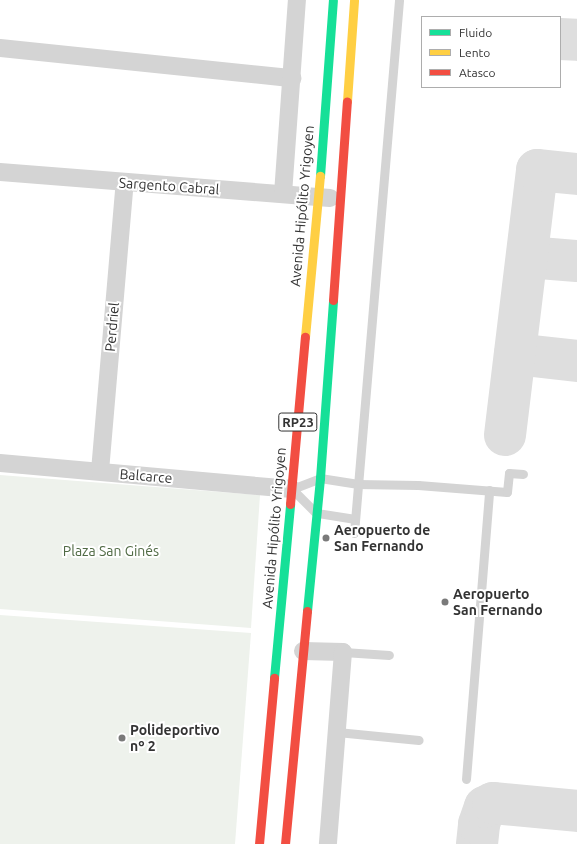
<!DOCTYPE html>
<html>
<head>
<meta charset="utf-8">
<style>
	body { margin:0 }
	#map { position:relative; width:577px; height:844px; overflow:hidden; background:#fff; font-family:Ubuntu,sans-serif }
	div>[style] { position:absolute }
	.green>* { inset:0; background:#eef2ec }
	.taxiway>* { height:42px; margin:-21px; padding:0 21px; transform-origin:21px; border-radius:21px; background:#dedede }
	.lane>* { height:9px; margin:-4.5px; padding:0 4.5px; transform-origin:4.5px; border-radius:4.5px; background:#d4d4d4 }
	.street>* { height:18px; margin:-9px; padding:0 9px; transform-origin:9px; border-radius:9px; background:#d4d4d4 }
	.fast>* { height:9px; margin:-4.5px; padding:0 4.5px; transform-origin:4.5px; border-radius:4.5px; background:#16e098 }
	.slow>* { height:9px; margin:-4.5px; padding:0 4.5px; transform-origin:4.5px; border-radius:4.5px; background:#ffcf43 }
	.jam>* { height:9px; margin:-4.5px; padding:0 4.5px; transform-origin:4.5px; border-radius:4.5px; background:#f24e42 }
	.dots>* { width:11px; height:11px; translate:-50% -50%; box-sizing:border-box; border:2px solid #fff; border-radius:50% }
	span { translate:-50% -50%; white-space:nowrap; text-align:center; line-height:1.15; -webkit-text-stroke:4px #fff; paint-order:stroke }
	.shield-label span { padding:1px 3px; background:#fff; border:1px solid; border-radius:3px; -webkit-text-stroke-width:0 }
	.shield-label { font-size:13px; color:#333; font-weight:700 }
	.street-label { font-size:14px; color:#333 }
	.poi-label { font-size:14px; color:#333; font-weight:700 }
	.left { translate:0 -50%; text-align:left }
	.park-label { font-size:14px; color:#506a44 }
	.legend { position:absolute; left:421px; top:16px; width:140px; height:72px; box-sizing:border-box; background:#fff; border:1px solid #adadad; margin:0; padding:5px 7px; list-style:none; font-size:12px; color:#333 }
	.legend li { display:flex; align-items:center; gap:8px; height:20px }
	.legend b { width:20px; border:1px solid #adadad }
</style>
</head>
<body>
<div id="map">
	<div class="green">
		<div style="clip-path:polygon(0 475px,260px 495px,251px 628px,0 609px)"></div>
		<div style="clip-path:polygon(0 615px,251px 633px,235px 844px,0 844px)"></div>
	</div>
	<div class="taxiway">
		<div style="left:560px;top:39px;width:17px;rotate:3deg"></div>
		<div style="left:527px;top:257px;width:50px;rotate:4.6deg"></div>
		<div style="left:515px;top:354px;width:62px;rotate:6.4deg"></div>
		<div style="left:505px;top:435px;width:267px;rotate:-83.1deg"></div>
		<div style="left:537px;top:170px;width:40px;rotate:5.7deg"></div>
		<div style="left:477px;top:844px;width:20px;rotate:-84deg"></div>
		<div style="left:479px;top:824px;width:18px;rotate:-71deg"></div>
		<div style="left:485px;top:807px;width:9px;rotate:-27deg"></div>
		<div style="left:493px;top:803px;width:84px;rotate:5.4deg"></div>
	</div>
	<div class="lane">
		<div style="left:355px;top:519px;width:39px;rotate:-171deg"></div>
		<div style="left:316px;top:513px;width:34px;rotate:-135deg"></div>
		<div style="left:292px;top:489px;width:30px;rotate:-21deg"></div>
		<div style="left:320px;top:478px;width:37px;rotate:9deg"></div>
		<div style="left:357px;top:484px;width:61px;rotate:0.9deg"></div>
		<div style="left:418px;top:485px;width:89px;rotate:4.5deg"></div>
		<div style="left:507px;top:492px;width:19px;rotate:-84deg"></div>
		<div style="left:509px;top:473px;width:14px;rotate:4deg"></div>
		<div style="left:354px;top:533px;width:535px;rotate:-85.17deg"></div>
		<div style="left:343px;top:652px;width:46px;rotate:3.7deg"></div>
		<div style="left:337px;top:732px;width:82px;rotate:5.6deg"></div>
		<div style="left:466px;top:779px;width:290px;rotate:-85.4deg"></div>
	</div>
	<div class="street">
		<div style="left:0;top:48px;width:294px;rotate:5.9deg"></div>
		<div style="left:0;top:172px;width:331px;rotate:4.5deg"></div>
		<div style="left:283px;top:194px;width:195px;rotate:-85.9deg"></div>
		<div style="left:0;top:463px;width:293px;rotate:5.1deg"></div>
		<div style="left:100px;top:471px;width:290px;rotate:-85.1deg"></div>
		<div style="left:303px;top:651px;width:40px;rotate:1.4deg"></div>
		<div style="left:343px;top:652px;width:193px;rotate:94.5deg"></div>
	</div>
	<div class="fast">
		<div style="left:320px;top:176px;width:176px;rotate:-85.8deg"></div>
		<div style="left:307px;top:611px;width:134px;rotate:-84.4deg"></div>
		<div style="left:320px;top:478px;width:178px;rotate:-85.8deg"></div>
		<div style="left:274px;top:678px;width:175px;rotate:-84.7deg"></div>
	</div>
	<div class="slow">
		<div style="left:347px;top:101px;width:101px;rotate:-86deg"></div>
		<div style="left:305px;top:337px;width:162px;rotate:-84.7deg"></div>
	</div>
	<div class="jam">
		<div style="left:333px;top:300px;width:199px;rotate:-86deg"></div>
		<div style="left:290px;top:504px;width:168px;rotate:-84.9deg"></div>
		<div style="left:259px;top:844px;width:167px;rotate:-84.8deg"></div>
		<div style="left:285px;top:844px;width:234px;rotate:-84.6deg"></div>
	</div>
	<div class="dots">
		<div style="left:326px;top:538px;background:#7a7a7a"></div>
		<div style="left:445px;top:602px;background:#7a7a7a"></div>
		<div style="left:122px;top:738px;background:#7a7a7a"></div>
	</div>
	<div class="shield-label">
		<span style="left:298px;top:422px">RP23</span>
	</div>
	<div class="street-label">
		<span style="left:169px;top:186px;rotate:4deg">Sargento Cabral</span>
		<span style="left:302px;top:206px;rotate:-85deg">Avenida Hipólito Yrigoyen</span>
		<span style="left:112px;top:327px;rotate:-85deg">Perdriel</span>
		<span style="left:146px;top:476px;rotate:5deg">Balcarce</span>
		<span style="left:274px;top:528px;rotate:-85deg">Avenida Hipólito Yrigoyen</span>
	</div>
	<div class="poi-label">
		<span class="left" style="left:334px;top:538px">Aeropuerto de<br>San Fernando</span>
		<span class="left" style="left:453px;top:602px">Aeropuerto<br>San Fernando</span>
		<span class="left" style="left:130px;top:738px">Polideportivo<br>nº 2</span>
	</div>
	<div class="park-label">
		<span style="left:111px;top:551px">Plaza San Ginés</span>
	</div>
	<ul class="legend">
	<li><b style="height:5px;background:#16e098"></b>Fluido</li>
	<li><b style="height:5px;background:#ffcf43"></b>Lento</li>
	<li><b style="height:5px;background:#f24e42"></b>Atasco</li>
	</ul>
</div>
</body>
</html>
